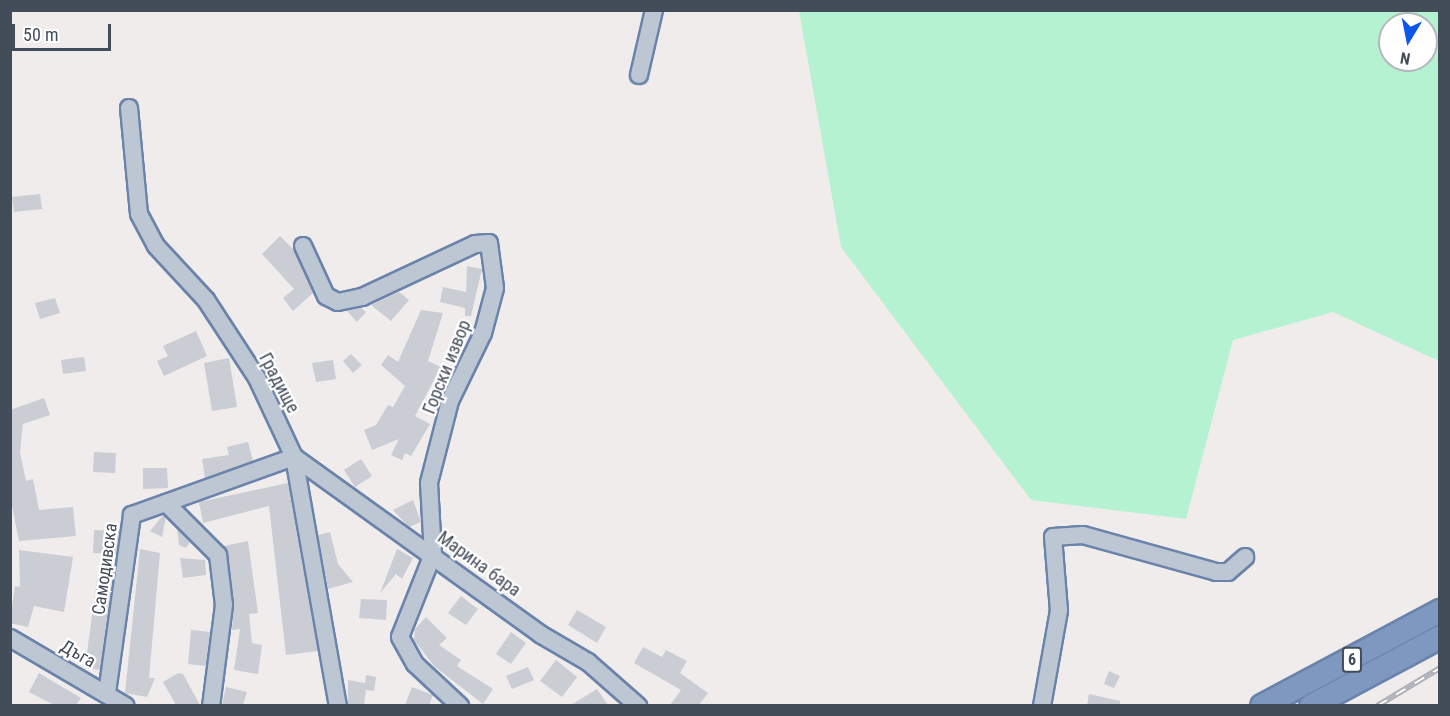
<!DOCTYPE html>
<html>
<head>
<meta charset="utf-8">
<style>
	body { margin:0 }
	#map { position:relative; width:1450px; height:716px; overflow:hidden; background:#efeceb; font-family:"Roboto Condensed",sans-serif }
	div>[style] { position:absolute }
	.green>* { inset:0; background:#b5f2d2 }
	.building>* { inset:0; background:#cacdd4 }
	.roads { filter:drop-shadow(2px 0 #6a83ab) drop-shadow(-2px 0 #6a83ab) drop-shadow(0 2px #6a83ab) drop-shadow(0 -2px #6a83ab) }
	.minor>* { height:16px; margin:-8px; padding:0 8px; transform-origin:8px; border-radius:8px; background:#bdc7d3 }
	.highway>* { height:22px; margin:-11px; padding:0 11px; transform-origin:11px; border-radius:11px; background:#7f98c0 }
	.rail>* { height:6px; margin-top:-3px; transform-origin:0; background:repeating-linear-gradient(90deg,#fff 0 11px,#adb0b7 0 22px); box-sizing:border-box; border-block:2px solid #adb0b7 }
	span { translate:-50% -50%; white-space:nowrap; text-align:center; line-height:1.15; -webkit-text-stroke:4.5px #fff; paint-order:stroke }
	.shield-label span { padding:2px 4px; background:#fff; border:2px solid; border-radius:4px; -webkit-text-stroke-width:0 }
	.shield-label { font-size:16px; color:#434d5a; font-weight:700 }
	.street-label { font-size:18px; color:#434d5a }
	.frame { position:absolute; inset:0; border:12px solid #434d5a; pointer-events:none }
	.north { position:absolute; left:1378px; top:12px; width:60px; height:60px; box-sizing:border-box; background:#fff; border:2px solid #b4b8bd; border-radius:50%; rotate:190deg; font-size:16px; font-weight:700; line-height:24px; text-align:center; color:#434d5a }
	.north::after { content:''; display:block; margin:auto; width:21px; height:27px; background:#0b57ea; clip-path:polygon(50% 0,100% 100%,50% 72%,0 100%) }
	.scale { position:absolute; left:12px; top:24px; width:99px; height:27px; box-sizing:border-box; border:3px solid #434d5a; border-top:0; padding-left:8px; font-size:18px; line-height:21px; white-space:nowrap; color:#434d5a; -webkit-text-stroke:4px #fff; paint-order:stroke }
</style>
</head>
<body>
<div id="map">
	<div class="green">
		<div style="clip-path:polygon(evenodd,799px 11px,1439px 11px,1439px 361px,1333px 312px,1233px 340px,1186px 519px,1031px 500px,841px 247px,799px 11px,1390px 24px,1426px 24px,1426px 60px,1390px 60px,1390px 24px)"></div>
	</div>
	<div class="building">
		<div style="clip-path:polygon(40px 194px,42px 209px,14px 212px,12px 197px)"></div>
		<div style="clip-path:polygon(280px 236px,293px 249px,313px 293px,293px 311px,283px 298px,294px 289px,262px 254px)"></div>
		<div style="clip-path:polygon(467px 266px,482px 269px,471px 316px,465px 316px,465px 308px,440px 302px,443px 287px,466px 292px)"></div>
		<div style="clip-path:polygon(399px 292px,409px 300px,391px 321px,371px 305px)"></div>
		<div style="clip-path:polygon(55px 298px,60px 313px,40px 319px,35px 303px)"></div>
		<div style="clip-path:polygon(361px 308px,366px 312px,357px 322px,347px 311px)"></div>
		<div style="clip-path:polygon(421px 310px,443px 313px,428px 361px,441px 367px,415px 416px,430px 424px,411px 456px,405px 453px,402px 460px,391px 455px,399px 439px,372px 450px,364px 430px,376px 425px,388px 405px,393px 407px,405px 386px,381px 365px,388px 355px,398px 362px)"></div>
		<div style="clip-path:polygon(196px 331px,207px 356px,164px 376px,157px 361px,168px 356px,163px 346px)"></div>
		<div style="clip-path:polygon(351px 354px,362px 365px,353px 373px,343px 361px)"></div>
		<div style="clip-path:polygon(84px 357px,86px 371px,63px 374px,61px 360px)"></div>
		<div style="clip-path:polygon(229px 358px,237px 407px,212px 411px,204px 363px)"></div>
		<div style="clip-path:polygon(333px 360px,336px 379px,316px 382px,312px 363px)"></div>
		<div style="clip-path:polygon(44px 398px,50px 415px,23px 424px,20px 452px,26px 481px,33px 479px,39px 510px,73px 507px,76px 536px,19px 541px,10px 496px,10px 410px)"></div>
		<div style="clip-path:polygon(248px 442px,253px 461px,205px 478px,202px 459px,229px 455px,227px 447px)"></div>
		<div style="clip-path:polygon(94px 452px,116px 453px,115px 473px,93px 472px)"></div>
		<div style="clip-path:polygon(361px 459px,372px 476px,355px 487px,344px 470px)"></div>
		<div style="clip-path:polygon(143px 468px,167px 468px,168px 488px,143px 489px)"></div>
		<div style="clip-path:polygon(288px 483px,318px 651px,286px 655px,269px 506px,203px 523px,199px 502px)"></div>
		<div style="clip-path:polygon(413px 500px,421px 522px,409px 527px,393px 510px)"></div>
		<div style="clip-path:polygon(163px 515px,166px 517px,162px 537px,150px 531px)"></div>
		<div style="clip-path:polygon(177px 529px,190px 542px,186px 548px,179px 545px)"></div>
		<div style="clip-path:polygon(94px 530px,119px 531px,116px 554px,93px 553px)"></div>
		<div style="clip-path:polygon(330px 532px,338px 564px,353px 582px,328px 589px,318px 535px)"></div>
		<div style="clip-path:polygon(248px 541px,258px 613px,249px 614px,252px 643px,262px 645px,258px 674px,234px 670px,240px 629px,232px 630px,234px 604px,224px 546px)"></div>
		<div style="clip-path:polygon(140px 549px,160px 553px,149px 678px,155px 678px,147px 697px,125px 693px)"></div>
		<div style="clip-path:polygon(397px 549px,413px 558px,402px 579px,396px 574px,380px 593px)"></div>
		<div style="clip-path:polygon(19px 550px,73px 557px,64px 612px,34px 606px,28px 627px,10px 623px,15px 586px,20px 587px)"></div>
		<div style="clip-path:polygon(180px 558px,205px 560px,206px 575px,183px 578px)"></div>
		<div style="clip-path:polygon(97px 578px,112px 580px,100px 670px,85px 668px)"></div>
		<div style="clip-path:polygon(461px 596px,478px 609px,466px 625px,448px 613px)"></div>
		<div style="clip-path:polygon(361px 599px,387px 600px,386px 620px,359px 618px)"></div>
		<div style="clip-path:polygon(577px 610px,606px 627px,597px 643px,568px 625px)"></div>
		<div style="clip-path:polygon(426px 617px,447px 638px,439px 645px,461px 660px,457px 666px,493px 689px,483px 704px,434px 666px,414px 640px,415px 629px)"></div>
		<div style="clip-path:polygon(191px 630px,210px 632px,206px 666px,188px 664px)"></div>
		<div style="clip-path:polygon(511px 632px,526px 643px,511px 664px,496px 654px)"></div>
		<div style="clip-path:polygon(643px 647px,662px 657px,666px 650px,687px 661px,680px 673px,708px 693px,699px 705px,670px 705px,681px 690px,634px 663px)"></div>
		<div style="clip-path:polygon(556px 660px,577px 677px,562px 697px,540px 681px)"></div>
		<div style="clip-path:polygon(528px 667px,534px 680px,512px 689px,506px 676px)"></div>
		<div style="clip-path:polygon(1109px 671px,1120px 676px,1114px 688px,1104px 684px)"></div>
		<div style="clip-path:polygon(39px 673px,81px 698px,76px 705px,54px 705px,29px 692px)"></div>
		<div style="clip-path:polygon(178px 673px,183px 674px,200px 705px,176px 705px,163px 682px)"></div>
		<div style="clip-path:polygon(366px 675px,376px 677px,374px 691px,366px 690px,364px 705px,348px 705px,348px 680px,365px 683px)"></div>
		<div style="clip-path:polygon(226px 687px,247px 692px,243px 705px,222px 705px)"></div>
		<div style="clip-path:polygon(412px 687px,433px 695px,429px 705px,405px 705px)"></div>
		<div style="clip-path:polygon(597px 689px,608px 705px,571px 705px)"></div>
		<div style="clip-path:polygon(1089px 694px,1120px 701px,1120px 705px,1087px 705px)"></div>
	</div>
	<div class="roads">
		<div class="minor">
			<div style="left:639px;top:75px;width:67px;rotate:-77deg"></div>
			<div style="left:129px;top:108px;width:106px;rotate:84.6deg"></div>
			<div style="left:139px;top:214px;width:36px;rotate:62deg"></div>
			<div style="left:156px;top:246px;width:74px;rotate:47.2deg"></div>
			<div style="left:206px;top:300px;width:93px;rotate:56.8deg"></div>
			<div style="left:257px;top:378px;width:87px;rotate:64.9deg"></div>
			<div style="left:294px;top:457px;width:253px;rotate:80deg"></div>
			<div style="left:303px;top:246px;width:55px;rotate:65.3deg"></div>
			<div style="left:326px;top:296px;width:13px;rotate:27deg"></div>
			<div style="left:338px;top:302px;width:25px;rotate:-12deg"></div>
			<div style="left:362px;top:297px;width:125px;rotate:-25.1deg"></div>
			<div style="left:475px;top:244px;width:14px;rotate:-4deg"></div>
			<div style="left:489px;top:243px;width:45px;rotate:82.4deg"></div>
			<div style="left:495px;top:288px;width:47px;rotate:104.9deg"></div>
			<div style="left:483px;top:333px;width:76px;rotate:115.9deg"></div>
			<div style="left:450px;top:401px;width:85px;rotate:104.4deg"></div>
			<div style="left:429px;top:483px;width:71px;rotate:86.8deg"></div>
			<div style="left:433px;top:554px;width:89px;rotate:111.7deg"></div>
			<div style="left:400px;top:637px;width:31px;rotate:61deg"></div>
			<div style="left:415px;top:664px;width:62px;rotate:43deg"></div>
			<div style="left:166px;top:503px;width:74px;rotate:45deg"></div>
			<div style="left:218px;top:555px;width:50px;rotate:83.2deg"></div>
			<div style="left:224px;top:605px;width:102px;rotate:97.3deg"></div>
			<div style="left:10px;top:638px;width:134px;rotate:30.4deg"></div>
			<div style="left:107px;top:693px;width:180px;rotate:-82deg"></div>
			<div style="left:132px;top:515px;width:172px;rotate:-19.7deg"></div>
			<div style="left:294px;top:457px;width:303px;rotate:35.7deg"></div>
			<div style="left:540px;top:634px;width:56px;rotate:30.3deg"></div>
			<div style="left:588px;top:662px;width:67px;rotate:41.3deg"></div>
			<div style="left:1042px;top:706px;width:97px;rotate:-79.9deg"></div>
			<div style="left:1059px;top:611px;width:74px;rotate:-94.6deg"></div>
			<div style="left:1053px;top:537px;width:30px;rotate:-4deg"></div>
			<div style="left:1083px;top:535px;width:138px;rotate:15.5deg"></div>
			<div style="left:1216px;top:572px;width:12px"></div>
			<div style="left:1228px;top:572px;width:23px;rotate:-41deg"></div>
		</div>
		<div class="highway">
			<div style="left:1262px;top:706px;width:202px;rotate:-28.1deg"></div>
			<div style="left:1311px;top:706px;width:146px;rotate:-28.1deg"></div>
		</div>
	</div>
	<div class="rail">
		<div style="left:1377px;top:706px;width:74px;rotate:-31.1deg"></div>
	</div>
	<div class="shield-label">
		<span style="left:1352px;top:660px">6</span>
	</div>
	<div class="street-label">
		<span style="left:447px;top:367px;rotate:-68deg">Горски извор</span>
		<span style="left:279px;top:383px;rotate:62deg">Градище</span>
		<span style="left:479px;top:564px;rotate:36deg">Марина бара</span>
		<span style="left:105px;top:569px;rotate:-82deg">Самодивска</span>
		<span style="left:78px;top:654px;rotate:30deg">Дъга</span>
	</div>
	<div class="frame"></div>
	<div class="north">N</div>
	<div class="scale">50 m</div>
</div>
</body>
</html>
